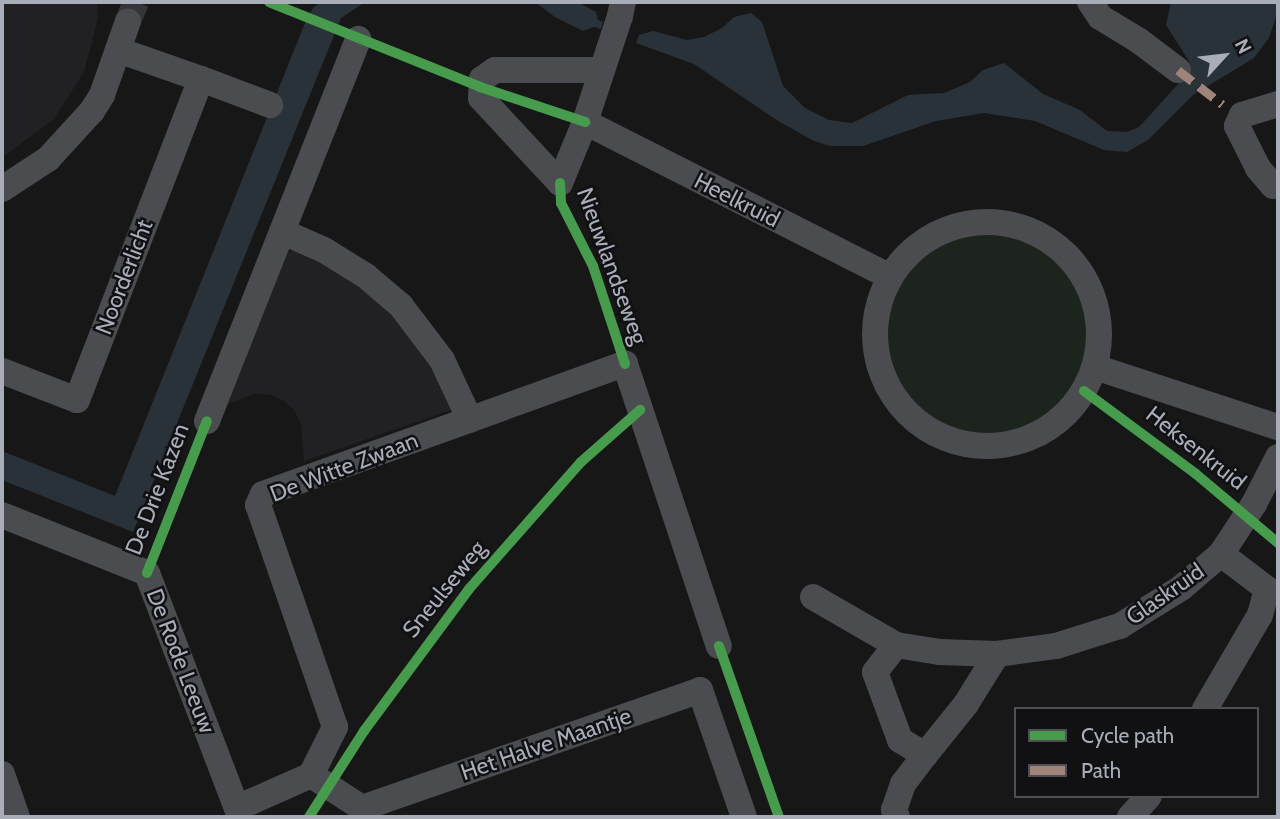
<!DOCTYPE html>
<html>
<head>
<meta charset="utf-8">
<style>
	body { margin:0 }
	#map { position:relative; width:1280px; height:819px; overflow:hidden; background:#171717; font-family:Cabin,sans-serif }
	div>[style] { position:absolute }
	.built>* { inset:0; background:#212123 }
	.green>* { inset:0; background:#1d241e }
	.round { border-radius:50% }
	.water>* { inset:0; background:#2a3239 }
	.street-tunnel>* { height:26px; margin-top:-13px; transform-origin:0; background:repeating-linear-gradient(90deg,#343537 0 26px,transparent 0 39px) }
	.street>* { height:26px; margin:-13px; padding:0 13px; transform-origin:13px; border-radius:13px; background:#4b4c50 }
	.street>.ring { margin:-13px; padding:0; box-sizing:content-box; background:none; border:26px solid #4b4c50; border-radius:50% }
	.quiet>* { height:9px; margin-top:-4.5px; transform-origin:0; background:repeating-linear-gradient(90deg,#a18479 0 18px,transparent 0 27px) }
	.cycleway>* { height:10px; margin:-5px; padding:0 5px; transform-origin:5px; border-radius:5px; background:#469c4c }
	span { translate:-50% -50%; white-space:nowrap; text-align:center; line-height:1.15; -webkit-text-stroke:5px #111113; paint-order:stroke }
	.street-label { font-size:23px; color:#a8adb8 }
	.frame { position:absolute; inset:0; border:4px solid #a8adb8; pointer-events:none }
	.legend { position:absolute; left:1014px; top:707px; width:245px; height:91px; box-sizing:border-box; background:#111113; border:2px solid #4d4f55; margin:0; padding:9px 12px; list-style:none; font-size:21px; color:#a8adb8 }
	.legend li { display:flex; align-items:center; gap:14px; height:35px }
	.legend b { width:35px; border:2px solid #4d4f55 }
	.north { position:absolute; left:1189px; top:21px; width:70px; height:70px; -webkit-text-stroke:5px #111113; paint-order:stroke; rotate:63deg; font-size:19px; font-weight:700; line-height:28px; text-align:center; color:#a8adb8 }
	.north::after { content:''; display:block; margin:auto; width:24px; height:32px; background:#a8adb8; clip-path:polygon(50% 0,100% 100%,50% 72%,0 100%) }
</style>
</head>
<body>
<div id="map">
	<div class="built">
		<div style="clip-path:polygon(2px 2px,97px 2px,98px 18px,84px 72px,54px 119px,2px 158px)"></div>
		<div style="clip-path:polygon(296px 249px,305px 250px,384px 302px,435px 368px,451px 410px,304px 461px,301px 425px,294px 410px,284px 401px,271px 395px,254px 394px,228px 404px,288px 252px)"></div>
	</div>
	<div class="green">
		<div class="round" style="left:884px;top:230px;width:206px;height:206px"></div>
	</div>
	<div class="water">
		<div style="clip-path:polygon(320px 2px,365px 2px,341px 18px,133px 532px,2px 480px,2px 451px,115px 496px,305px 23px,313px 8px)"></div>
		<div style="clip-path:polygon(535px 2px,577px 2px,596px 12px,598px 20px,603px 22px,601px 29px,594px 27px,583px 31px,555px 17px)"></div>
		<div style="clip-path:polygon(1171px 2px,1278px 2px,1278px 10px,1269px 38px,1254px 58px,1193px 95px,1148px 140px,1127px 152px,1104px 150px,1035px 121px,984px 113px,936px 121px,863px 146px,830px 146px,814px 141px,778px 121px,694px 64px,636px 43px,639px 35px,653px 31px,687px 40px,704px 37px,722px 28px,734px 17px,751px 13px,762px 22px,783px 86px,805px 108px,829px 120px,852px 123px,908px 95px,944px 93px,970px 82px,983px 70px,1004px 63px,1043px 94px,1080px 110px,1107px 131px,1127px 132px,1139px 127px,1191px 70px,1189px 61px,1166px 25px)"></div>
	</div>
	<div class="street-tunnel">
		<div style="left:128px;top:21px;width:21px;rotate:-67deg"></div>
	</div>
	<div class="street">
		<div style="left:1090px;top:2px;width:18px;rotate:56deg"></div>
		<div style="left:1100px;top:17px;width:44px;rotate:31.2deg"></div>
		<div style="left:1138px;top:40px;width:50px;rotate:36.9deg"></div>
		<div style="left:602px;top:70px;width:107px;rotate:180deg"></div>
		<div style="left:495px;top:70px;width:16px;rotate:145deg"></div>
		<div style="left:482px;top:79px;width:19px;rotate:93deg"></div>
		<div style="left:481px;top:98px;width:116px;rotate:47.1deg"></div>
		<div style="left:560px;top:183px;width:66px;rotate:-67.7deg"></div>
		<div style="left:585px;top:122px;width:112px;rotate:-71.7deg"></div>
		<div style="left:620px;top:16px;width:14px;rotate:-78deg"></div>
		<div style="left:201px;top:79px;width:74px;rotate:20.6deg"></div>
		<div style="left:585px;top:122px;width:342px;rotate:26.9deg"></div>
		<div style="left:1273px;top:186px;width:23px;rotate:-130deg"></div>
		<div style="left:1258px;top:168px;width:47px;rotate:-116.6deg"></div>
		<div style="left:1237px;top:126px;width:12px;rotate:-66deg"></div>
		<div style="left:1242px;top:115px;width:38px;rotate:-17deg"></div>
		<div style="left:2px;top:189px;width:55px;rotate:-33.1deg"></div>
		<div style="left:48px;top:159px;width:65px;rotate:-47.5deg"></div>
		<div style="left:92px;top:111px;width:19px;rotate:-58deg"></div>
		<div style="left:102px;top:95px;width:78px;rotate:-70.6deg"></div>
		<div class="ring" style="left:875px;top:222px;width:198px;height:198px"></div>
		<div style="left:283px;top:232px;width:45px;rotate:23.7deg"></div>
		<div style="left:324px;top:250px;width:49px;rotate:31.8deg"></div>
		<div style="left:366px;top:276px;width:46px;rotate:40.6deg"></div>
		<div style="left:401px;top:306px;width:68px;rotate:52.8deg"></div>
		<div style="left:442px;top:360px;width:66px;rotate:65deg"></div>
		<div style="left:1095px;top:367px;width:193px;rotate:18.2deg"></div>
		<div style="left:2px;top:371px;width:80px;rotate:21.1deg"></div>
		<div style="left:77px;top:400px;width:344px;rotate:-68.9deg"></div>
		<div style="left:201px;top:79px;width:88px;rotate:-160.7deg"></div>
		<div style="left:207px;top:421px;width:411px;rotate:-68.4deg"></div>
		<div style="left:2px;top:515px;width:156px;rotate:21.8deg"></div>
		<div style="left:147px;top:573px;width:261px;rotate:69.1deg"></div>
		<div style="left:813px;top:597px;width:96px;rotate:30deg"></div>
		<div style="left:1205px;top:709px;width:109px;rotate:-59.7deg"></div>
		<div style="left:1260px;top:615px;width:27px;rotate:-75deg"></div>
		<div style="left:1267px;top:589px;width:58px;rotate:-142.7deg"></div>
		<div style="left:925px;top:755px;width:65px;rotate:-51.2deg"></div>
		<div style="left:966px;top:704px;width:59px;rotate:-58.2deg"></div>
		<div style="left:2px;top:774px;width:46px;rotate:70.8deg"></div>
		<div style="left:311px;top:775px;width:61px;rotate:32.9deg"></div>
		<div style="left:362px;top:808px;width:9px;rotate:72deg"></div>
		<div style="left:237px;top:808px;width:81px;rotate:-24deg"></div>
		<div style="left:311px;top:775px;width:54px;rotate:-63.4deg"></div>
		<div style="left:335px;top:727px;width:235px;rotate:-109.1deg"></div>
		<div style="left:258px;top:505px;width:12px;rotate:-66deg"></div>
		<div style="left:263px;top:494px;width:385px;rotate:-19.8deg"></div>
		<div style="left:625px;top:364px;width:297px;rotate:71.6deg"></div>
		<div style="left:362px;top:808px;width:358px;rotate:-19.2deg"></div>
		<div style="left:700px;top:690px;width:134px;rotate:70.9deg"></div>
		<div style="left:897px;top:817px;width:8px;rotate:-113deg"></div>
		<div style="left:894px;top:810px;width:28px;rotate:-71deg"></div>
		<div style="left:903px;top:784px;width:36px;rotate:-53deg"></div>
		<div style="left:925px;top:755px;width:29px;rotate:-149deg"></div>
		<div style="left:900px;top:740px;width:72px;rotate:-110.2deg"></div>
		<div style="left:875px;top:672px;width:34px;rotate:-52deg"></div>
		<div style="left:896px;top:645px;width:45px;rotate:9deg"></div>
		<div style="left:940px;top:652px;width:57px;rotate:2deg"></div>
		<div style="left:997px;top:654px;width:60px;rotate:-7.7deg"></div>
		<div style="left:1056px;top:646px;width:67px;rotate:-17.4deg"></div>
		<div style="left:1120px;top:626px;width:72px;rotate:-31.9deg"></div>
		<div style="left:1181px;top:588px;width:52px;rotate:-40.4deg"></div>
		<div style="left:1221px;top:554px;width:60px;rotate:-56.6deg"></div>
		<div style="left:1254px;top:504px;width:53px;rotate:-62.9deg"></div>
		<div style="left:1130px;top:817px;width:28px;rotate:-48deg"></div>
	</div>
	<div class="quiet">
		<div style="left:1178px;top:70px;width:56px;rotate:37.7deg"></div>
	</div>
	<div class="cycleway">
		<div style="left:269px;top:2px;width:227px;rotate:21.9deg"></div>
		<div style="left:480px;top:87px;width:111px;rotate:18.4deg"></div>
		<div style="left:560px;top:183px;width:20px;rotate:87deg"></div>
		<div style="left:561px;top:203px;width:71px;rotate:63.1deg"></div>
		<div style="left:593px;top:266px;width:103px;rotate:71.9deg"></div>
		<div style="left:1084px;top:391px;width:139px;rotate:36.5deg"></div>
		<div style="left:1196px;top:474px;width:107px;rotate:40.1deg"></div>
		<div style="left:147px;top:573px;width:163px;rotate:-68.5deg"></div>
		<div style="left:719px;top:646px;width:181px;rotate:70.7deg"></div>
		<div style="left:309px;top:817px;width:102px;rotate:-57.4deg"></div>
		<div style="left:364px;top:731px;width:177px;rotate:-53.5deg"></div>
		<div style="left:469px;top:589px;width:169px;rotate:-48.6deg"></div>
		<div style="left:581px;top:462px;width:79px;rotate:-41.4deg"></div>
	</div>
	<div class="street-label">
		<span style="left:737px;top:200px;rotate:27deg">Heelkruid</span>
		<span style="left:612px;top:266px;rotate:70deg">Nieuwlandseweg</span>
		<span style="left:124px;top:277px;rotate:-69deg">Noorderlicht</span>
		<span style="left:1196px;top:448px;rotate:38deg">Heksenkruid</span>
		<span style="left:344px;top:467px;rotate:-21deg">De Witte Zwaan</span>
		<span style="left:157px;top:489px;rotate:-69deg">De Drie Kazen</span>
		<span style="left:444px;top:589px;rotate:-51deg">Sneulseweg</span>
		<span style="left:1165px;top:594px;rotate:-35deg">Glaskruid</span>
		<span style="left:181px;top:661px;rotate:69deg">De Rode Leeuw</span>
		<span style="left:546px;top:744px;rotate:-19deg">Het Halve Maantje</span>
	</div>
	<div class="frame"></div>
	<ul class="legend">
	<li><b style="height:9px;background:#469c4c"></b>Cycle path</li>
	<li><b style="height:9px;background:#a18479"></b>Path</li>
	</ul>
	<div class="north">N</div>
</div>
</body>
</html>
